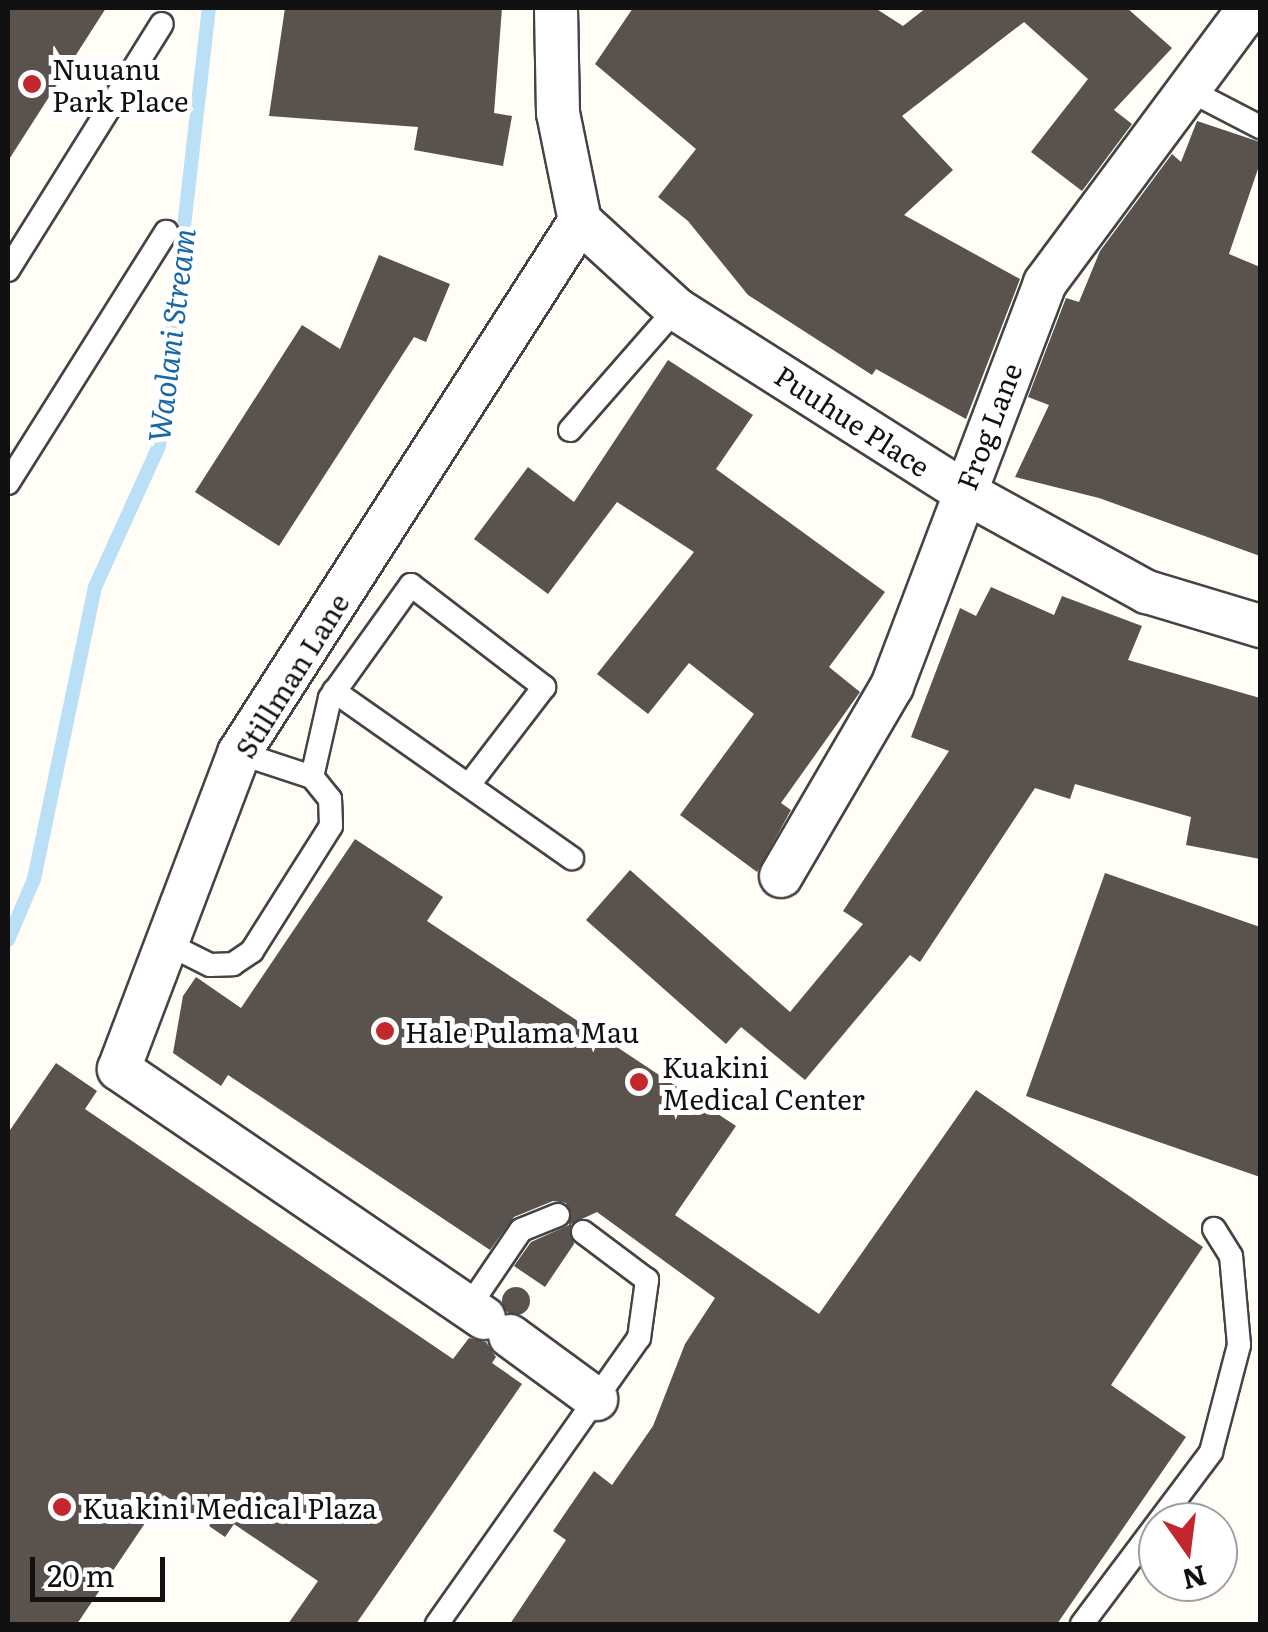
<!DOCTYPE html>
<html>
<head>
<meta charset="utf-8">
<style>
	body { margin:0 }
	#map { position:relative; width:1268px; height:1632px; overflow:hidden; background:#fffdf5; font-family:Literata,serif }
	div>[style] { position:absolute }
	.stream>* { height:14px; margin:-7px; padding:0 7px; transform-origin:7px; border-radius:7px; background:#b9e0f7 }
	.building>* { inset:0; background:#5a524d }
	.round { border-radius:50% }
	.roads { filter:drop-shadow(2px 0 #444) drop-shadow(-2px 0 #444) drop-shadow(0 2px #444) drop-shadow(0 -2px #444) }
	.service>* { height:22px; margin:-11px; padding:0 11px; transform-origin:11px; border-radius:11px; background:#fff }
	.minor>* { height:42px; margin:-21px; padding:0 21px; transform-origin:21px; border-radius:21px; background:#fff }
	.dots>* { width:28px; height:28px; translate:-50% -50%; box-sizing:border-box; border:5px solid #fff; border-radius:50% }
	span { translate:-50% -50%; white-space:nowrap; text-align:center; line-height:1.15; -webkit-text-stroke:10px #fff; paint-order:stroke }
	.poi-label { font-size:28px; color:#111 }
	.left { translate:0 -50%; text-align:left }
	.street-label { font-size:28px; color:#111 }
	.water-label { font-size:30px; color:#1768a6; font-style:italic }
	.frame { position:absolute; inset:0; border:10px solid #111; pointer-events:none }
	.north { position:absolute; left:1138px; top:1502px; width:100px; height:100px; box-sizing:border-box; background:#fff; border:2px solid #a0a0a0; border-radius:50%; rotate:166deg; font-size:28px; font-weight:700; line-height:40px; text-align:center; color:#111 }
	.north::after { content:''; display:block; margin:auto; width:35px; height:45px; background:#c4262e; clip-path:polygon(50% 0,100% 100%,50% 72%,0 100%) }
	.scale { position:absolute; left:30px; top:1557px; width:135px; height:45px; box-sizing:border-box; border:5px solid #111; border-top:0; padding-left:12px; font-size:30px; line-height:35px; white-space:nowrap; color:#111; -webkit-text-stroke:8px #fff; paint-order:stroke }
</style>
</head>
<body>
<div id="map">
	<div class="stream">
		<div style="left:8px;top:940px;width:66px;rotate:-66.9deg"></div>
		<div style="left:34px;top:879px;width:298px;rotate:-78.2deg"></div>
		<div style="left:95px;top:587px;width:155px;rotate:-65.6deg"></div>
		<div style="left:159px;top:446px;width:441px;rotate:-83.5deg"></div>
	</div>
	<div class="building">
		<div style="clip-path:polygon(8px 8px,106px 8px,8px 161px)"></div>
		<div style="clip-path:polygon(285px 8px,502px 8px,494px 113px,512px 116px,503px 166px,414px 150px,418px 127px,269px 116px)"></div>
		<div style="clip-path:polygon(633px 8px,875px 8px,903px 26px,926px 8px,1127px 8px,1172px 48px,1114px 110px,1132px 124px,1082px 191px,1031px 152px,1088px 79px,1024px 22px,902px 116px,953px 170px,904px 215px,1020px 279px,966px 419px,876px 369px,872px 375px,748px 295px,688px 221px,658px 197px,696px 149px,595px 64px)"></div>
		<div style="clip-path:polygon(1197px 121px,1260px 142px,1260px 163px,1229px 254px,1260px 267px,1260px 556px,1099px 498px,1015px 477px,1049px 405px,1028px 397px,1066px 298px,1079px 302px,1100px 251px,1172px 154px,1181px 162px)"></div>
		<div style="clip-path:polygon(379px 255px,450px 284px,426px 342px,414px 337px,279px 546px,195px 492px,302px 325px,340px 349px)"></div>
		<div style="clip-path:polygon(668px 360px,753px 415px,716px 469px,885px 592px,829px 667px,860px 692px,781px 803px,791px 810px,757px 872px,680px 815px,754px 714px,689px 663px,648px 714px,597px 674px,694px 552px,617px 502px,548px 594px,474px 539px,528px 467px,574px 502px)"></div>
		<div style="clip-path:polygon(991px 587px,1054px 615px,1062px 596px,1142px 626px,1128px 660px,1260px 698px,1260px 859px,1186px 845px,1191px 817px,1075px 784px,1070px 799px,1035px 788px,920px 962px,910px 955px,805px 1080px,741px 1027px,726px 1044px,586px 920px,630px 870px,790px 1012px,863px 924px,843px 911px,949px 751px,911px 737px,960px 608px,976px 616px)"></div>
		<div style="clip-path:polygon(355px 839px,443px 897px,427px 921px,736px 1126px,675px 1215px,819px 1314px,976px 1090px,1203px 1247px,1111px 1385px,1186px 1437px,1057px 1624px,510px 1624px,566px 1540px,553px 1531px,594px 1471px,612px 1485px,653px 1426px,685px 1344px,715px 1298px,597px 1212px,571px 1224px,574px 1244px,545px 1287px,514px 1266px,531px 1242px,569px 1225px,566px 1203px,553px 1201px,514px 1217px,490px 1250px,228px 1075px,221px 1086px,173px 1053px,183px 996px,196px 977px,241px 1008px)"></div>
		<div style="clip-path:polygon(1105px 873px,1260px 927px,1260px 1177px,1026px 1096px)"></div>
		<div style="clip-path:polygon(56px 1063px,97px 1091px,85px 1109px,453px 1359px,469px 1338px,486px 1342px,496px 1357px,492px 1363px,522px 1384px,356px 1624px,288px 1624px,318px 1581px,234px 1524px,225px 1537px,164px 1495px,77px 1624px,8px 1624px,8px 1133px)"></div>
		<div class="round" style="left:502px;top:1287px;width:28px;height:28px"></div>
	</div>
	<div class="roads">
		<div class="service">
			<div style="left:1185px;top:88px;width:85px;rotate:27.5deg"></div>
			<div style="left:8px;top:270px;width:290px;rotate:-58deg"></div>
			<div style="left:570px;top:430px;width:161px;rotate:-48.8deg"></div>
			<div style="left:8px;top:483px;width:297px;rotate:-57.8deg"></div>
			<div style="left:334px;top:691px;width:291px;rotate:35.1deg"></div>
			<div style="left:239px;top:753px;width:77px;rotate:18.2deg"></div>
			<div style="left:164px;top:942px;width:51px;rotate:26.6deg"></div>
			<div style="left:210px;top:965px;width:23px;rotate:-2deg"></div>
			<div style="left:233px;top:964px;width:23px;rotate:-34deg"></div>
			<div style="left:252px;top:951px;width:148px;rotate:-57.7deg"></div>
			<div style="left:331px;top:826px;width:27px;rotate:-92deg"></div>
			<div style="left:330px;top:799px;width:28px;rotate:-129deg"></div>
			<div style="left:312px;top:777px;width:81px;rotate:-77.2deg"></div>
			<div style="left:330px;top:698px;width:139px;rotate:-54.4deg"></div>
			<div style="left:411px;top:585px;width:168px;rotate:37.5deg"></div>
			<div style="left:544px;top:687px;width:120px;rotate:127.5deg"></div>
			<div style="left:468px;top:1308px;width:94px;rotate:-55.8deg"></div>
			<div style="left:521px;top:1230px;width:40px;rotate:-22deg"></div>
			<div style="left:437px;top:1624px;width:350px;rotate:-54.8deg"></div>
			<div style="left:639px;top:1338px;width:59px;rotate:-82.1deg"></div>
			<div style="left:647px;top:1280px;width:80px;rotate:-143.1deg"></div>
			<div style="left:1082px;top:1624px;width:215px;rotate:-53.1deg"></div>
			<div style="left:1211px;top:1452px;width:111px;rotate:-75.3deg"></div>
			<div style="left:1239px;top:1345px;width:89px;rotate:-95.1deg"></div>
			<div style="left:1231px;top:1256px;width:32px;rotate:-122deg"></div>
		</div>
		<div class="minor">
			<div style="left:580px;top:221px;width:130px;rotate:42.5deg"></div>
			<div style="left:676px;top:309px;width:340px;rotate:32.4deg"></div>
			<div style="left:963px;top:491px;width:210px;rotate:28.8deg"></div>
			<div style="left:1147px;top:592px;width:118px;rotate:16.7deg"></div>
			<div style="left:781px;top:876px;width:220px;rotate:-59.7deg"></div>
			<div style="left:892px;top:686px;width:431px;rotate:-69.2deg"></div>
			<div style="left:1045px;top:283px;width:342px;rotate:-53.4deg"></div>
			<div style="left:484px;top:1318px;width:442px;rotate:-145.7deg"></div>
			<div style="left:119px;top:1069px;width:338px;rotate:-69.2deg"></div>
			<div style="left:239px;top:753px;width:632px;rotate:-57.34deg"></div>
			<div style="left:580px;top:221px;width:110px;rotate:-101.5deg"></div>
			<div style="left:558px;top:113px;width:105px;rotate:-91.1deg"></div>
			<div style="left:510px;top:1336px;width:107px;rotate:36.2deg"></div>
		</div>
	</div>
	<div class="dots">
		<div style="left:32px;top:84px;background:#c4262e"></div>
		<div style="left:385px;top:1031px;background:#c4262e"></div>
		<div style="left:639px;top:1082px;background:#c4262e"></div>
		<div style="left:62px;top:1507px;background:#c4262e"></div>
	</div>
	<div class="poi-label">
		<span class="left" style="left:52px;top:84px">Nuuanu<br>Park Place</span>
		<span class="left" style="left:405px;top:1031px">Hale Pulama Mau</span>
		<span class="left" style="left:662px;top:1082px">Kuakini<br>Medical Center</span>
		<span class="left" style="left:82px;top:1507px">Kuakini Medical Plaza</span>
	</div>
	<div class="street-label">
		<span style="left:853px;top:420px;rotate:33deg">Puuhue Place</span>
		<span style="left:988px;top:426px;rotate:-69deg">Frog Lane</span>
		<span style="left:291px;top:675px;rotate:-58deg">Stillman Lane</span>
	</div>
	<div class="water-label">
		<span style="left:170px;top:335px;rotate:-83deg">Waolani Stream</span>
	</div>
	<div class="frame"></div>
	<div class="north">N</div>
	<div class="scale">20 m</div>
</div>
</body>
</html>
